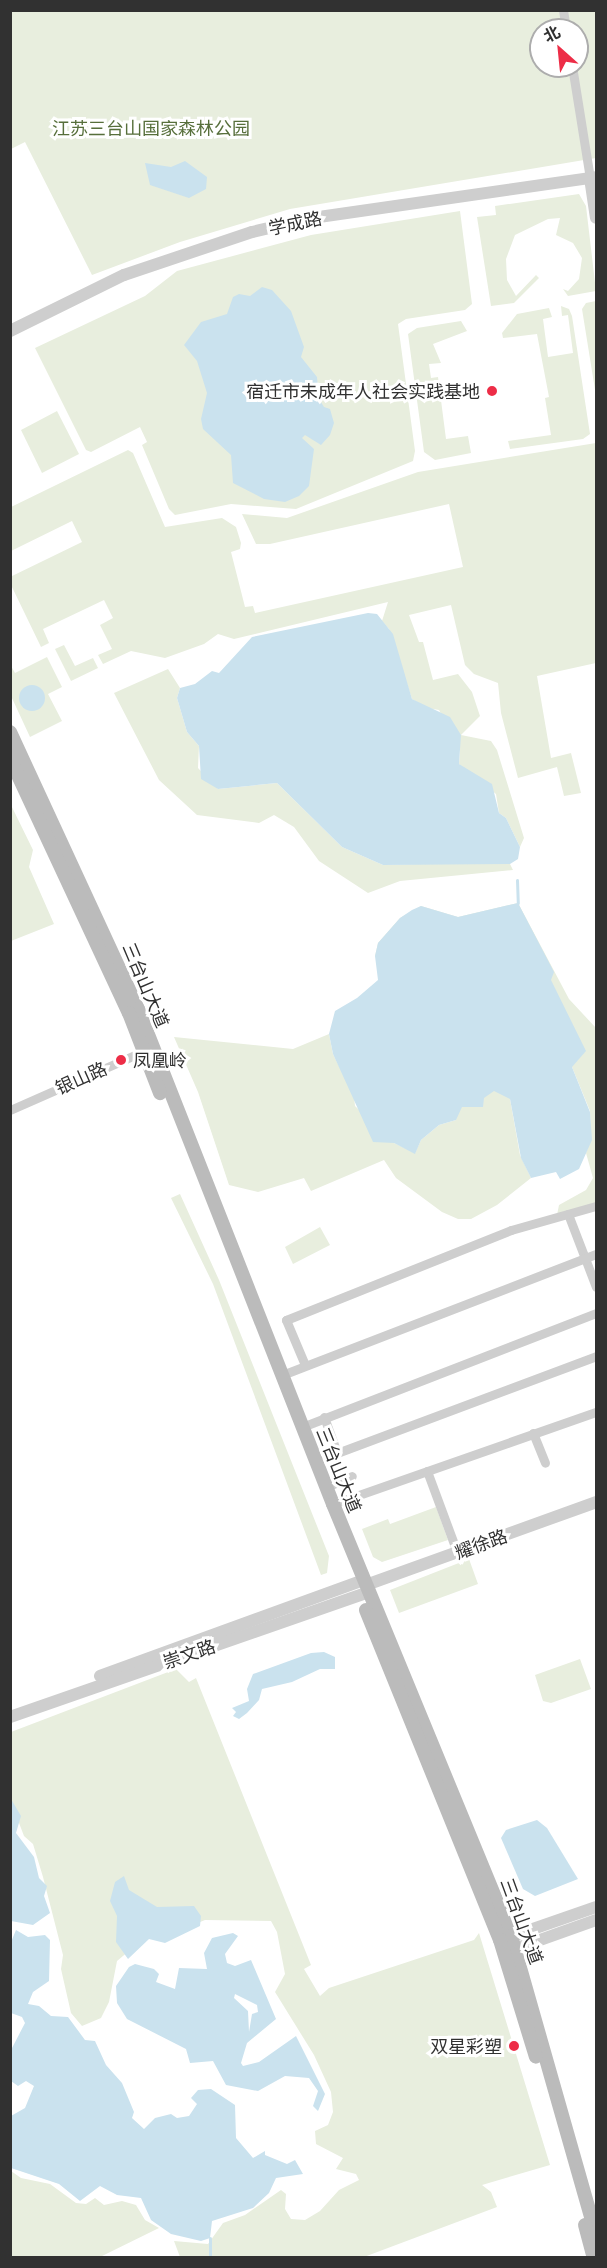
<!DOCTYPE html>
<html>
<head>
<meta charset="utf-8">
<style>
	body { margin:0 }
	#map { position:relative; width:607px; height:2268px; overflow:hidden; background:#fff; font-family:"Golos Text","Noto Sans SC",sans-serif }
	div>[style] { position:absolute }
	.green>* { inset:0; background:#e8eede }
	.water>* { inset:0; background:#cae2ee }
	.round { border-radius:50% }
	.stream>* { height:3px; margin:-1.5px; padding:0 1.5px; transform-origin:1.5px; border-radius:1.5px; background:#cae2ee }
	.minor>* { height:9px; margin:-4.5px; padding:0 4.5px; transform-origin:4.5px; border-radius:4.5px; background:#cecece }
	.tertiary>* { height:12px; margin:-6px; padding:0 6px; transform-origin:6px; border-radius:6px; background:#cecece }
	.secondary>* { height:14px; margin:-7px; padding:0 7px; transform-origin:7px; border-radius:7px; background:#bbb }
	.dots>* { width:16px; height:16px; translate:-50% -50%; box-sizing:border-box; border:3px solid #fff; border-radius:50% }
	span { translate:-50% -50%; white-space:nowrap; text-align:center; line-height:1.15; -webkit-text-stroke:6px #fff; paint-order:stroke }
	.park-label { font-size:18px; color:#576f3b }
	.street-label { font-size:18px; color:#313131 }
	.poi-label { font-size:18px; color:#313131 }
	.right { translate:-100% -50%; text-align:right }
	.left { translate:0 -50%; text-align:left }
	.frame { position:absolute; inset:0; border:12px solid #313131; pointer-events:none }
	.north { position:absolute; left:529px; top:18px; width:60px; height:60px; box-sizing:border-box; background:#fff; border:2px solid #adadad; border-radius:50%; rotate:333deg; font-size:16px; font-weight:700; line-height:24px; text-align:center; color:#313131 }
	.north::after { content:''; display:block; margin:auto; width:21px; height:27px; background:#ed2d47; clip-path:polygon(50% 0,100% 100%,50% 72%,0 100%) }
</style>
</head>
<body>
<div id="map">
	<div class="green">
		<div style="clip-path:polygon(evenodd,11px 11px,596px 11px,596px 158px,290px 209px,180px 242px,92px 275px,25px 142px,11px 149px,11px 11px,541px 30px,577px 30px,577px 66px,541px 66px,541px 30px)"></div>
		<div style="clip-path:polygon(579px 194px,586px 206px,596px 291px,568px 296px,563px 289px,568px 291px,579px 279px,582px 258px,573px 243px,556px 235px,560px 218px,548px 219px,515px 235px,506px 259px,507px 280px,516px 296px,536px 275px,539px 278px,514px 303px,491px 306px,477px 217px,496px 215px,495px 206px)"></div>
		<div style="clip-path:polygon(460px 211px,472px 304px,465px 310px,406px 319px,398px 324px,415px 451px,413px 461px,296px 509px,231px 504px,175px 515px,169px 509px,142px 445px,147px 442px,140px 427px,91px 452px,86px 450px,35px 348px,145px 296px,177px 271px,311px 235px)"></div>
		<div style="clip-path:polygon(596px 301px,596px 396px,582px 309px,586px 303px)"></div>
		<div style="clip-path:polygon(561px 306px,569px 309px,572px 316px,590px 434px,583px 439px,510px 449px,508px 441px,551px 435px,545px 398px,549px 397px,537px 334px,503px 338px,502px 333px,517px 314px,549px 308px,552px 317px,543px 319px,548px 357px,573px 353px,568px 315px,562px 316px)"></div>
		<div style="clip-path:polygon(461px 321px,467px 331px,433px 344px,441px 363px,429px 364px,431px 378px,438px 377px,446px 439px,468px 436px,471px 453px,435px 460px,424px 452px,408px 334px,417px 328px)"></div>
		<div style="clip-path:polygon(57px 411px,79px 454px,42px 473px,21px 430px)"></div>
		<div style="clip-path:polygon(596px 443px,596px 663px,537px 676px,551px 758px,571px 753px,581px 793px,564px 796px,557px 767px,518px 778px,501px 713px,498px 683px,474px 674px,465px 665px,451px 605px,409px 615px,419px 642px,423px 642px,433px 680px,458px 674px,472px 692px,480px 716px,461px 735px,491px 741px,497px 750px,524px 838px,520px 847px,506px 818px,499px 813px,496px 794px,459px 764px,460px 750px,439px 710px,427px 708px,412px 699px,389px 629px,382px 621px,388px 602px,234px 639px,218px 634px,204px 644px,165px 658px,131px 651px,103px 664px,98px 655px,112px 649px,100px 625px,113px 618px,104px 600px,43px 629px,49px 643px,41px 647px,11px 585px,10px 577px,82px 542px,72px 521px,11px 551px,11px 507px,128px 450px,133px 453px,165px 527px,222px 518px,236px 527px,241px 543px,240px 549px,231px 552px,245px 607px,253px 606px,255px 613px,463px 567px,449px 504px,270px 544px,256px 544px,242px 514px,287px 518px,418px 472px)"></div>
		<div style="clip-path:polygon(64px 645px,75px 666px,93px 658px,98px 668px,71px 681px,55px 649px)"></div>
		<div style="clip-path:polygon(47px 657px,62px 687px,48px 694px,62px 721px,30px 737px,11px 696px,10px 664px,15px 673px)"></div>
		<div style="clip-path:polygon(168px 669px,180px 688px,177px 698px,187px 732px,199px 746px,198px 768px,218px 789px,277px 783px,342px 847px,383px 865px,484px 862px,510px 864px,513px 870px,400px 881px,368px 893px,319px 861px,294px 827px,274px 815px,259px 823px,197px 815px,159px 780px,114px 693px)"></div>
		<div style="clip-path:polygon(10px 803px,33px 850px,29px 867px,54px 924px,11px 941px)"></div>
		<div style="clip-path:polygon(518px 903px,569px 999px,596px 1028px,596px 1203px,557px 1215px,559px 1205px,586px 1190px,593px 1178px,586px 1153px,591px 1140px,590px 1111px,572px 1067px,510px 1099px,520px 1155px,531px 1178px,497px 1205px,471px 1219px,458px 1219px,442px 1212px,396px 1178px,384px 1160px,311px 1191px,304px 1178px,258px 1192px,229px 1185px,198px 1092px,174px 1037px,293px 1049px,329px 1034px,333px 1054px,354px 1096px,355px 1106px,394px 1143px,415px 1153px,421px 1140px,439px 1125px,456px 1120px,375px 956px,378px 943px,400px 918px,421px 906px,458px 917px)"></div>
		<div style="clip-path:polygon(180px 1194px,219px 1280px,329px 1556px,327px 1573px,321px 1575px,213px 1284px,171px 1198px)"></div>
		<div style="clip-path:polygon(320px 1227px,330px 1245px,293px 1264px,285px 1247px)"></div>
		<div style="clip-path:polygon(436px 1507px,448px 1540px,382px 1562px,373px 1557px,362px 1529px,388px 1519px,390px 1524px)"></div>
		<div style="clip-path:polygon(469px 1559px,478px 1584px,399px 1613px,390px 1590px)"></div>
		<div style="clip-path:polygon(580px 1659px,591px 1689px,551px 1703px,543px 1701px,535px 1675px)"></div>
		<div style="clip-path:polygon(176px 1669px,189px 1682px,196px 1678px,311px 1965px,304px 1969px,320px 1996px,329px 1988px,474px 1940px,479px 1933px,550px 2165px,482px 2185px,491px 2192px,497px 2207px,364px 2257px,180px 2257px,174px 2241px,208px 2244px,223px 2223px,245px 2215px,281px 2190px,286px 2194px,285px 2209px,291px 2219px,305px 2220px,320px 2211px,339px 2190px,359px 2180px,356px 2174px,336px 2169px,343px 2158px,316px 2144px,315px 2131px,328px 2125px,333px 2112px,331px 2092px,314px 2055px,275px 1992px,285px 1974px,277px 1932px,271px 1921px,205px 1920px,178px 1931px,148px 1935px,117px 1961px,109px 2002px,101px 2018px,82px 2026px,71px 2013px,61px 1969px,63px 1955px,43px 1877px,33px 1844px,24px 1836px,11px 1802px,11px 1732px)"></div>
		<div style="clip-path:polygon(11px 2171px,21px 2178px,50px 2184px,76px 2203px,86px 2204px,95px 2198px,104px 2205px,122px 2201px,136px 2205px,145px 2220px,159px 2228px,100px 2257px,11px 2257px)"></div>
	</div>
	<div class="water">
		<div style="clip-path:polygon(185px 161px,207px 177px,206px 189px,189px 198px,150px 185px,145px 163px,171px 167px)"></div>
		<div style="clip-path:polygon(262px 287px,272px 290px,291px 311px,304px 347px,301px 357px,317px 377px,319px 399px,324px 407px,330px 409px,334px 423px,330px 435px,321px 445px,305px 435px,302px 438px,314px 449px,309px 486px,299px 496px,285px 502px,264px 499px,233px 483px,231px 455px,203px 429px,201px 419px,207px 393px,197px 361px,184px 345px,201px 322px,227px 314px,233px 297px,239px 294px,250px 296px)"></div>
		<div style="clip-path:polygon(368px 613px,377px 614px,393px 634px,412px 699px,450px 717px,461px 735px,459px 764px,492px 784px,499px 813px,506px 818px,520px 847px,518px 859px,510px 864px,383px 865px,342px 847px,277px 783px,218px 789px,201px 779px,199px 746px,187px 732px,177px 698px,180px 688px,195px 684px,212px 671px,219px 673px,252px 637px)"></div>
		<div class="round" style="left:19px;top:685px;width:26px;height:26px"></div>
		<div style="clip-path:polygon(518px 903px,554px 972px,551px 980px,586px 1051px,572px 1067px,590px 1112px,592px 1140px,579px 1169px,560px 1179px,556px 1172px,531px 1178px,521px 1158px,510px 1099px,494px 1091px,484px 1098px,483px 1107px,462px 1107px,456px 1120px,439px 1125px,421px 1140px,415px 1154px,394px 1143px,373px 1142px,333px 1054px,329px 1034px,335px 1011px,357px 998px,378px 980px,375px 956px,378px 943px,400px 918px,412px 910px,421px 906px,458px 917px)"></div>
		<div style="clip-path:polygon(324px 1652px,335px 1657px,335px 1669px,320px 1669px,292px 1682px,262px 1689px,259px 1700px,247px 1713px,239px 1719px,233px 1716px,236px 1712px,232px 1708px,249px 1701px,247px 1689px,253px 1674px,311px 1653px)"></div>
		<div style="clip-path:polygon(11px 1799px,21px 1816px,16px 1833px,34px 1857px,39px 1878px,47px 1886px,44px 1896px,50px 1913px,33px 1925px,11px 1921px)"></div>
		<div style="clip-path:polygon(537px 1820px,547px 1828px,578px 1879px,535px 1896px,523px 1889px,501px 1838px,506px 1830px)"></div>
		<div style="clip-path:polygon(124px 1876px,129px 1890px,157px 1907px,194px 1906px,201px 1916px,200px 1926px,165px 1943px,149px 1939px,128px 1959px,116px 1942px,117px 1916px,110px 1901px,115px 1882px)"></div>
		<div style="clip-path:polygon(16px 1930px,28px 1937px,45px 1935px,50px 1940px,49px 1981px,33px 1992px,28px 2004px,39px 2006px,51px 2016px,68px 2017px,85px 2040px,95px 2041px,106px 2065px,122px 2083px,134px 2112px,132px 2118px,144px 2129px,155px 2118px,171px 2114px,177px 2118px,189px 2116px,197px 2104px,191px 2098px,198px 2090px,211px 2089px,235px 2105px,236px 2138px,253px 2158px,265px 2151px,265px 2155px,287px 2164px,295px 2160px,303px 2174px,276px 2178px,269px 2193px,253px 2208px,212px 2221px,210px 2238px,201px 2241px,171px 2234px,151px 2220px,141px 2198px,117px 2195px,100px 2186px,80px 2201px,59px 2184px,11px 2168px,11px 2116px,25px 2108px,34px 2086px,26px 2081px,18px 2086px,11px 2081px,11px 2050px,25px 2023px,22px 2017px,11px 2013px,11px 1942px)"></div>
		<div style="clip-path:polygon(evenodd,233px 1933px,238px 1936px,225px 1954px,227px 1963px,235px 1966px,251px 1960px,276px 2019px,247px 2043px,241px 2063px,243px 2066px,259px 2062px,296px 2036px,325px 2094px,318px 2111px,313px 2106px,318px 2091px,309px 2078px,285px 2076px,258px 2091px,226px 2085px,213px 2061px,190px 2063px,186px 2049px,127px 2019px,117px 2003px,116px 1986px,129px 1967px,135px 1964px,154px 1969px,159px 1974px,156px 1982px,175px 1989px,179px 1968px,207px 1969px,204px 1953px,212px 1938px,233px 1933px,235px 1994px,257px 2005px,258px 2012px,252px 2014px,249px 2032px,248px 2011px,234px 1998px,235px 1994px)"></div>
	</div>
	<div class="stream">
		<div style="left:517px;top:880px;width:23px;rotate:88deg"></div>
		<div style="left:210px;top:2238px;width:20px;rotate:90deg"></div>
	</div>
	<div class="minor">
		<div style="left:563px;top:10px;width:20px;rotate:81deg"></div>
		<div style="left:572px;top:66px;width:113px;rotate:80.9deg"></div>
		<div style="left:10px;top:1110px;width:151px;rotate:-23.8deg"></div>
		<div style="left:568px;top:1214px;width:78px;rotate:69deg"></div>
		<div style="left:305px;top:1365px;width:49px;rotate:-112.9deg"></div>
		<div style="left:286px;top:1320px;width:242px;rotate:-21.8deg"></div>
		<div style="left:511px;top:1230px;width:88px;rotate:-15.8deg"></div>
		<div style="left:282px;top:1375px;width:337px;rotate:-21.1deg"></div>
		<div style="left:324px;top:1417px;width:38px;rotate:70deg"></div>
		<div style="left:337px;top:1453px;width:277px;rotate:-20.5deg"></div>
		<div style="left:302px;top:1427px;width:315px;rotate:-21.2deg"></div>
		<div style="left:533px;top:1433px;width:32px;rotate:68deg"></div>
		<div style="left:427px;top:1471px;width:86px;rotate:69.7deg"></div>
		<div style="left:326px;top:1487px;width:28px;rotate:-23deg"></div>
		<div style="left:333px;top:1504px;width:279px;rotate:-19.3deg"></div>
	</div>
	<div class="tertiary">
		<div style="left:590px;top:178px;width:40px;rotate:81.5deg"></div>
		<div style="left:10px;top:331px;width:127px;rotate:-26.2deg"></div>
		<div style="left:124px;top:275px;width:135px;rotate:-18.6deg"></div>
		<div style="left:252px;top:232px;width:62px;rotate:-13.1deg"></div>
		<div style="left:312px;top:218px;width:287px;rotate:-8.2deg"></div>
		<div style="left:366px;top:1585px;width:245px;rotate:-19.8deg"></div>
		<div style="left:100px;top:1676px;width:281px;rotate:-20deg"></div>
		<div style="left:10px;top:1717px;width:380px;rotate:-19.2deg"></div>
		<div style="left:504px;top:1939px;width:97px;rotate:-19.2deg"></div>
		<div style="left:506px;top:1952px;width:96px;rotate:-19.6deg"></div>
	</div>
	<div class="secondary">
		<div style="left:10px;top:732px;width:305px;rotate:65.2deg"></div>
		<div style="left:138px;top:1009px;width:532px;rotate:68.5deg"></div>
		<div style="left:333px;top:1504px;width:467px;rotate:67.6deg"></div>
		<div style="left:511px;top:1936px;width:311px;rotate:74.1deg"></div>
		<div style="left:10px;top:758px;width:281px;rotate:65deg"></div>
		<div style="left:129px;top:1013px;width:86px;rotate:68.8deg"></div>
		<div style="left:366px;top:1610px;width:356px;rotate:67.9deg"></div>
		<div style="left:500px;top:1940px;width:122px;rotate:72.9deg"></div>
		<div style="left:585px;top:2225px;width:34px;rotate:75deg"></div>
	</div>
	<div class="dots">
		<div style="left:492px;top:391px;background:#ed2d47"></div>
		<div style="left:121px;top:1060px;background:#ed2d47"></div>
		<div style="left:514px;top:2046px;background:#ed2d47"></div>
	</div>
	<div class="park-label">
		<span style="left:151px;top:128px">江苏三台山国家森林公园</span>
	</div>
	<div class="street-label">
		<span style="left:295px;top:223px;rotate:-12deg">学成路</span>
		<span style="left:146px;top:985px;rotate:67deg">三台山大道</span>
		<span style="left:81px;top:1078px;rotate:-24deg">银山路</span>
		<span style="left:339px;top:1470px;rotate:68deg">三台山大道</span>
		<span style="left:481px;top:1544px;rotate:-20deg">耀徐路</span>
		<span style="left:189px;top:1654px;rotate:-19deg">崇文路</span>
		<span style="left:522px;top:1921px;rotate:70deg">三台山大道</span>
	</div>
	<div class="poi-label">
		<span class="right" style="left:480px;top:391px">宿迁市未成年人社会实践基地</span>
		<span class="left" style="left:133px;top:1060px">凤凰岭</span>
		<span class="right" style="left:502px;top:2046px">双星彩塑</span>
	</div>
	<div class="frame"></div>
	<div class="north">北</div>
</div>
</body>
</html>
